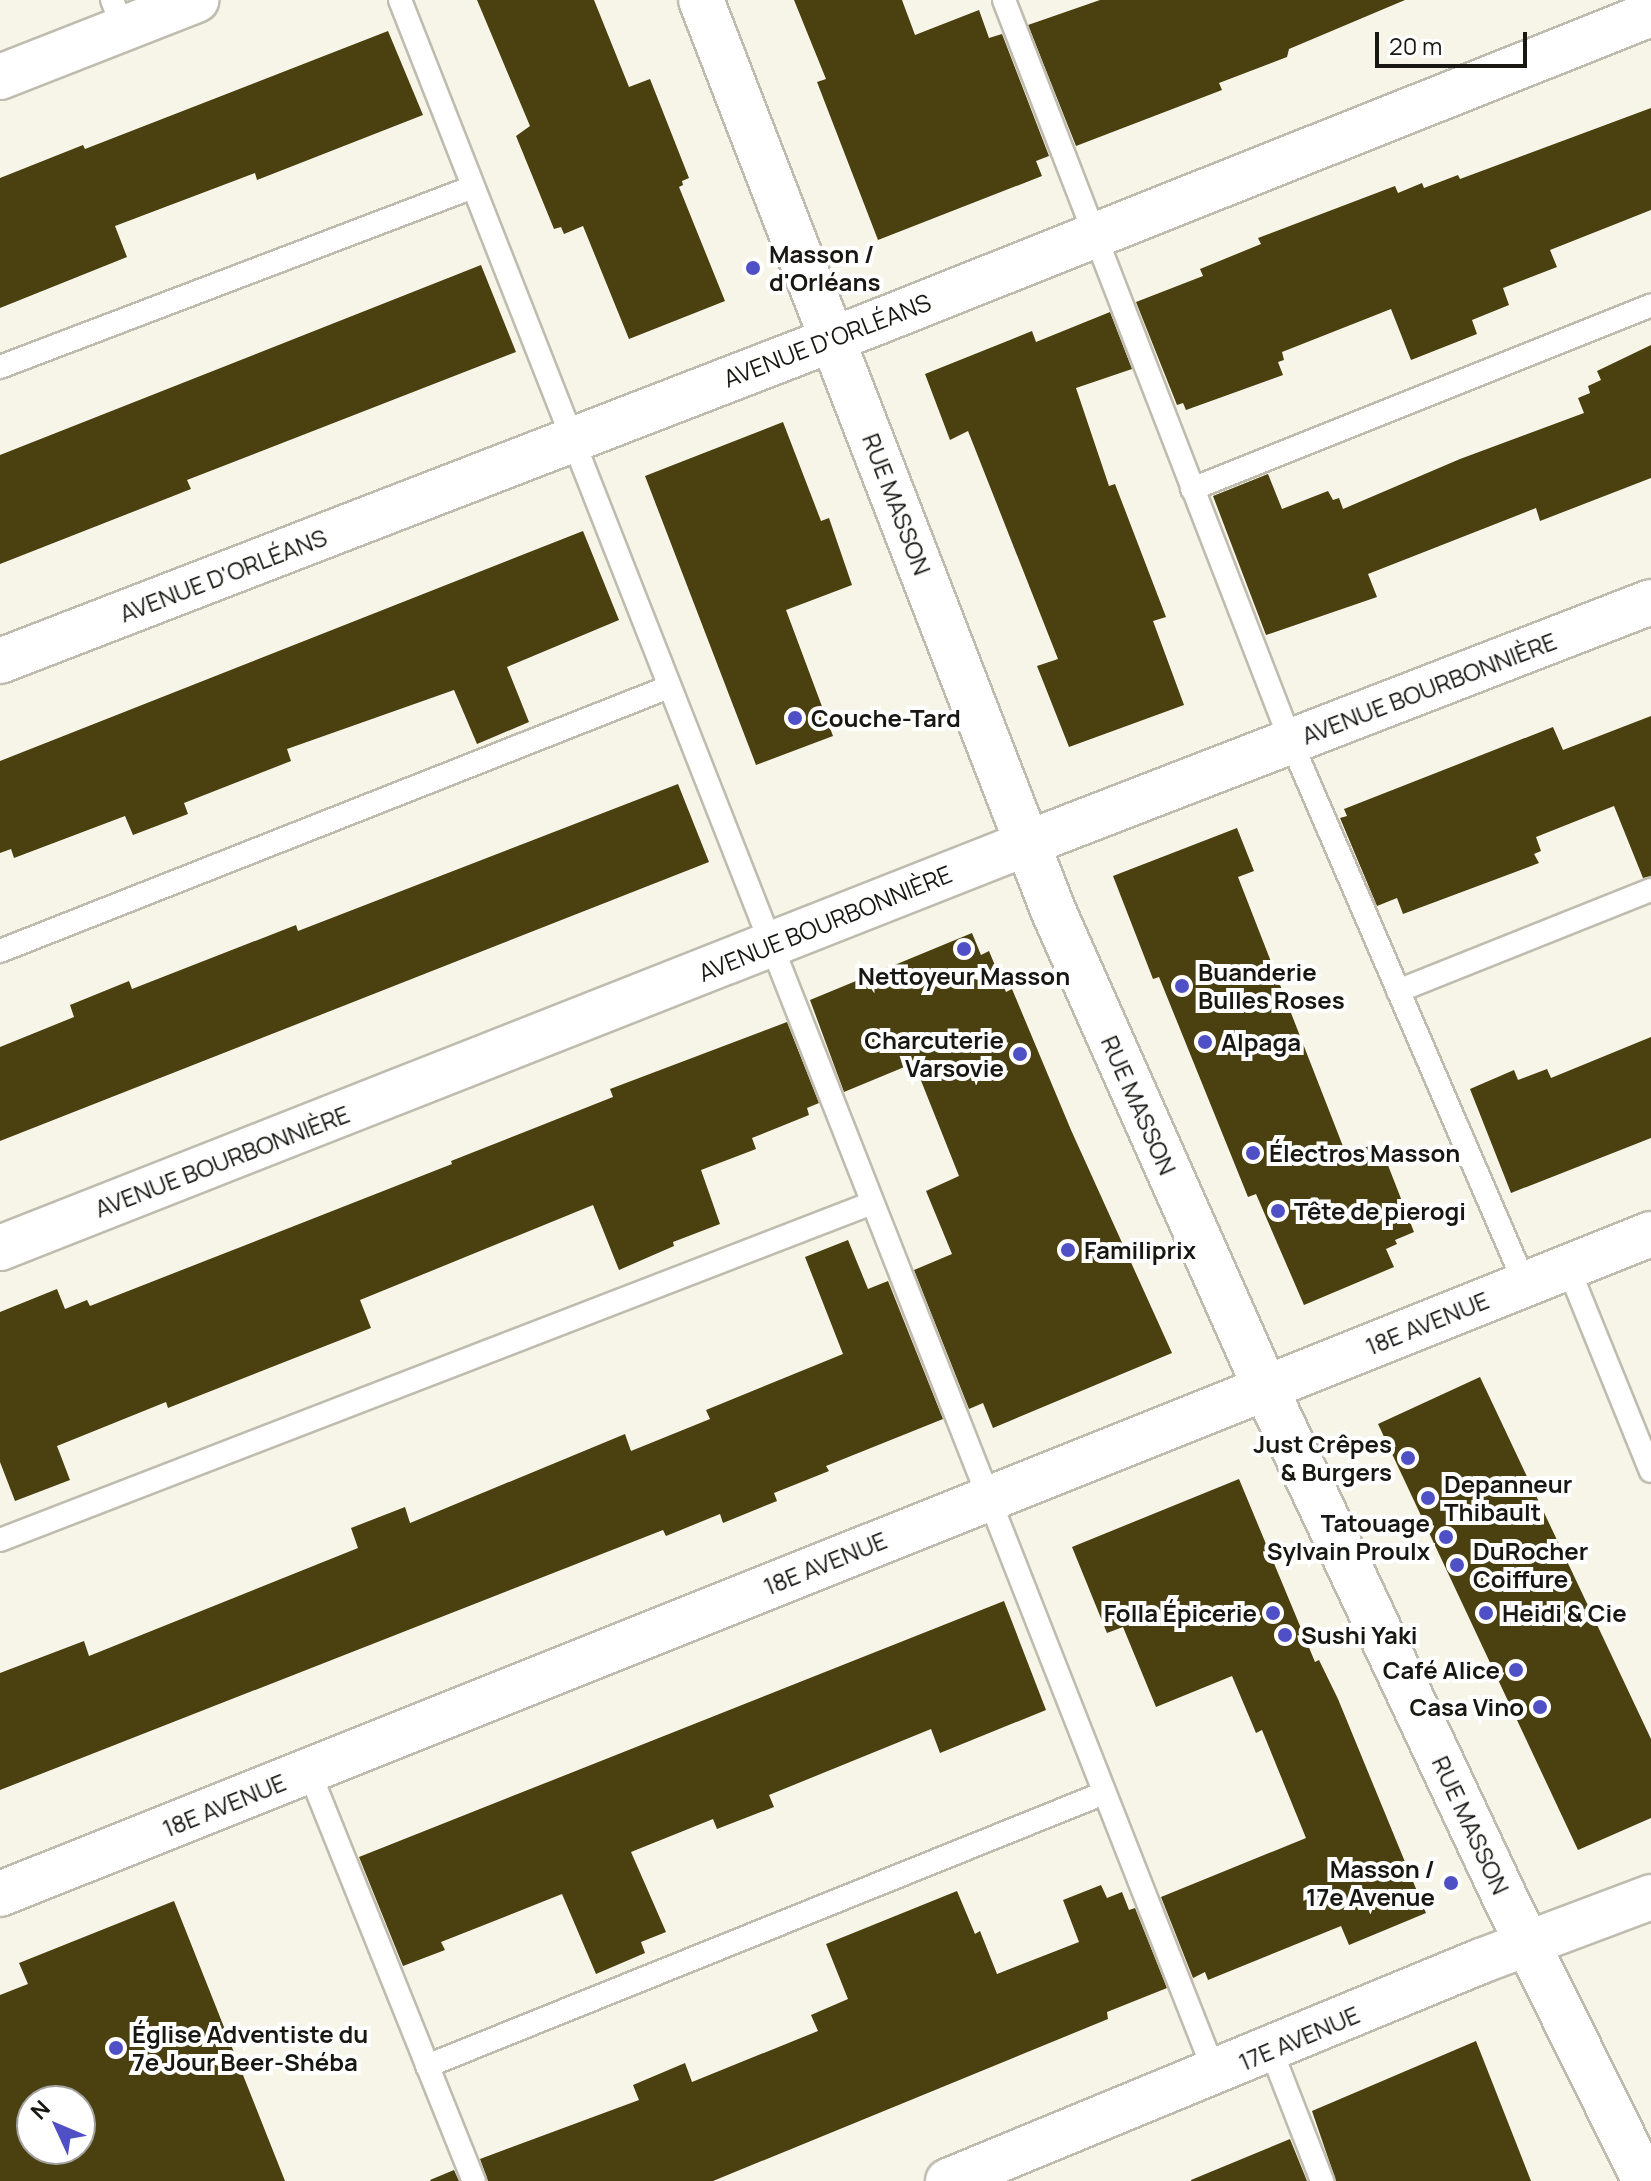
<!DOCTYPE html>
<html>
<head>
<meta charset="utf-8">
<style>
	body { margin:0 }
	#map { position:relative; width:1651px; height:2181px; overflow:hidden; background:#f7f5e7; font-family:Manrope,sans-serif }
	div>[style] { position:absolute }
	.building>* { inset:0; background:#4a4010 }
	.roads { filter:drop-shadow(2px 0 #bfbcaf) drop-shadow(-2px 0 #bfbcaf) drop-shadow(0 2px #bfbcaf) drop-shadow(0 -2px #bfbcaf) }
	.lane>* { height:22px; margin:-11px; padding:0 11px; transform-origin:11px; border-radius:11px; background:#fff }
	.street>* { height:44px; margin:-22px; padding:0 22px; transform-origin:22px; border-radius:22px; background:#fff }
	.secondary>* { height:44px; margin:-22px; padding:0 22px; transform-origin:22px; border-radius:22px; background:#fff }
	.dots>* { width:22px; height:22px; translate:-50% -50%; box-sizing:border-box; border:4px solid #fff; border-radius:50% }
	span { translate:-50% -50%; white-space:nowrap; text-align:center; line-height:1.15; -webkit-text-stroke:8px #fff; paint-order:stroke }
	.poi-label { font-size:24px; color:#181712; font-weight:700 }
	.left { translate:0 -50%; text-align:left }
	.right { translate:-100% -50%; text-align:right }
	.street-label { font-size:24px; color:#181712 }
	.north { position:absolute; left:16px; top:2085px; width:80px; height:80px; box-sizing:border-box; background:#fff; border:2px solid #a3a2a0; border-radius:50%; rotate:314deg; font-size:22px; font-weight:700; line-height:32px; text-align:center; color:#181712 }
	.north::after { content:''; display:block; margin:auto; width:28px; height:36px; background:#5050c6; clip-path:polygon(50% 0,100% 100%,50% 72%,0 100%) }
	.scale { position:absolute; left:1375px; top:32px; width:152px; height:36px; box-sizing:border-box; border:4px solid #181712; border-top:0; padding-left:10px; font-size:24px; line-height:28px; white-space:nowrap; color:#181712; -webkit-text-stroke:6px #fff; paint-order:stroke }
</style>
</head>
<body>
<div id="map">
	<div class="building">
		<div style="clip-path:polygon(477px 0,594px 0,629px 87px,650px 79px,689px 178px,682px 181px,683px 185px,679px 187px,725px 301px,629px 339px,583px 226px,564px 234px,561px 227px,554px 229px,516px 136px,530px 126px)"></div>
		<div style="clip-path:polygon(794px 0,902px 0,915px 35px,979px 10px,989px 38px,1002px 34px,1049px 156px,1036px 161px,1042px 176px,878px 240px,817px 82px,826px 79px)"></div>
		<div style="clip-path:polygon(1100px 0,1405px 0,1289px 49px,1287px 57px,1219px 83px,1222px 90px,1076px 146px,1028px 25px)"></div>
		<div style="clip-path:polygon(388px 31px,423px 115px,257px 180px,255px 173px,115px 226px,127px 257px,0 308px,0 178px,83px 145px,85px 149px)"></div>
		<div style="clip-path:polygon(1651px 108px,1651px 210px,1550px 250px,1557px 267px,1503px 288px,1509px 305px,1472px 320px,1477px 334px,1411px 360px,1391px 309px,1282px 352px,1284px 360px,1278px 362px,1283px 375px,1186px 410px,1183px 403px,1177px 405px,1136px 302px,1203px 276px,1200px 269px,1261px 244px,1258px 238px,1395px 186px,1398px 193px,1422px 183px,1424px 188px,1458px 175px,1460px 179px)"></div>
		<div style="clip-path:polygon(481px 265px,516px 352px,187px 480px,191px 489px,0 564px,0 455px)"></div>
		<div style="clip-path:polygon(1110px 312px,1132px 369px,1076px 388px,1109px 486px,1115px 484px,1166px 617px,1153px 621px,1184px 705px,1069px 747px,1037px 666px,1058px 659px,968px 431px,950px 440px,925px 374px,1032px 331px,1036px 342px)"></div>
		<div style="clip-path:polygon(1651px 345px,1651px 478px,1540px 521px,1536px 508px,1368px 574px,1377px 597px,1266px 635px,1213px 496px,1268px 474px,1282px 509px,1328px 491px,1333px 500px,1339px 498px,1343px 509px,1460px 459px,1584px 413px,1578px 398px,1590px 393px,1588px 386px,1601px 380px,1597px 371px)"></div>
		<div style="clip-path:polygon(783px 422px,821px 521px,829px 518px,852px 585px,786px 610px,833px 736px,756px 765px,645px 476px)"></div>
		<div style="clip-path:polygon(583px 531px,619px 620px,507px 667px,529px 722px,477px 744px,454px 690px,287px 749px,291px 761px,184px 803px,188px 814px,133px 835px,125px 816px,14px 858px,11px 849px,0 853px,0 761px)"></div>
		<div style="clip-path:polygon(1651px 716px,1651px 876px,1643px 878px,1614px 806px,1536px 837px,1541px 851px,1534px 854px,1539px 863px,1403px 914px,1397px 898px,1377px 906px,1340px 818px,1347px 816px,1344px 809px,1553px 727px,1563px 750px)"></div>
		<div style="clip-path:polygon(678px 784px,709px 862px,0 1141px,0 1047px,74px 1017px,70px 1005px,129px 981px,132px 989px,296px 925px,298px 931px)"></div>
		<div style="clip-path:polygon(1237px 828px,1254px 871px,1238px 877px,1346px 1154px,1372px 1145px,1376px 1158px,1384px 1155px,1414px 1232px,1395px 1240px,1397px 1244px,1386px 1249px,1394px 1267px,1304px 1305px,1256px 1194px,1248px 1197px,1159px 977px,1153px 979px,1113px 876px)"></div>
		<div style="clip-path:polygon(972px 933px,981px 955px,989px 951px,1006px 992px,1012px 989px,1071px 1130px,1172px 1353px,993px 1428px,983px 1403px,969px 1409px,914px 1270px,952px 1254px,926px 1191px,959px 1176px,914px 1063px,844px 1092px,810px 1000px)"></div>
		<div style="clip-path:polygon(787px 1022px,819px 1103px,807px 1108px,809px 1115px,752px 1138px,756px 1149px,701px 1170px,720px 1224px,673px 1242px,674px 1246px,619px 1270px,593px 1205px,360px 1300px,371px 1328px,168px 1408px,166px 1402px,57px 1446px,70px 1480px,15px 1501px,0 1462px,0 1312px,57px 1289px,65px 1309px,87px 1300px,90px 1306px,452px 1164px,451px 1161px,613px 1097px,610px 1089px)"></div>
		<div style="clip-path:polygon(1651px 1037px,1651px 1138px,1511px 1193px,1470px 1089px,1514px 1070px,1518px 1080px,1547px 1069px,1551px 1078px)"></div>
		<div style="clip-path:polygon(848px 1240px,868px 1289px,888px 1281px,943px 1419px,826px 1466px,829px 1471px,774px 1493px,777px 1501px,723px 1523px,720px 1514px,666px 1536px,663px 1530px,0 1790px,0 1673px,84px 1641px,89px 1656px,358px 1548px,351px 1528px,405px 1507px,410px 1523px,625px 1434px,631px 1451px,710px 1419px,706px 1410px,843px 1354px,805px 1257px)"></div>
		<div style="clip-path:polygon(1480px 1377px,1651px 1739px,1651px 1818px,1578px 1850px,1378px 1424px)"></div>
		<div style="clip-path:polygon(1239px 1479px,1315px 1662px,1319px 1660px,1338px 1699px,1426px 1913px,1349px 1945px,1341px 1926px,1208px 1980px,1205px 1972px,1193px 1978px,1161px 1897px,1306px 1838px,1262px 1730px,1256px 1733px,1232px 1676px,1156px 1707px,1123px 1627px,1107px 1633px,1072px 1547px)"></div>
		<div style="clip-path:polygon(1004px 1601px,1046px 1710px,940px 1753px,931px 1729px,769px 1795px,774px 1807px,717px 1829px,713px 1819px,631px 1852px,666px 1932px,641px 1942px,645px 1953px,596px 1974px,562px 1894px,441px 1942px,445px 1950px,403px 1966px,359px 1857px)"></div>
		<div style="clip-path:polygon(1101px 1885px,1107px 1898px,1122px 1892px,1129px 1910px,1135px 1908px,1167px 1988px,1107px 2012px,1108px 2019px,713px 2181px,488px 2181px,480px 2159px,639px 2100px,633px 2085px,685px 2063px,692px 2082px,818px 2031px,811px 2015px,848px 1999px,826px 1944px,957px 1891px,975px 1934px,980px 1931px,997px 1974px,1079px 1942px,1063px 1900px)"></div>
		<div style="clip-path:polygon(evenodd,174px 1901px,285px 2181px,0 2181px,0 1995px,28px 1984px,19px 1963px,174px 1901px,32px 2101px,80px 2101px,80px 2149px,32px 2149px,32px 2101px)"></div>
		<div style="clip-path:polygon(1476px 2041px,1531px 2181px,1336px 2181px,1312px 2111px)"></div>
		<div style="clip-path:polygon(1290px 2139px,1307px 2181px,1191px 2181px,1191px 2180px)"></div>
		<div style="clip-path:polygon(454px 2170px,459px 2181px,431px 2181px,430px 2180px)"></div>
	</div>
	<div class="roads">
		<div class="lane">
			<div style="left:112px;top:0;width:31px;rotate:68deg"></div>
			<div style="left:400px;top:0;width:2227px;rotate:68.54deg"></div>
			<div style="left:1004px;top:0;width:796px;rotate:68.85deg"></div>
			<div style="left:1291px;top:742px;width:590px;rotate:66.65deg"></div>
			<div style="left:0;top:367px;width:506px;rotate:-20.83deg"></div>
			<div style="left:1192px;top:489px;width:495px;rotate:-21.8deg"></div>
			<div style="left:0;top:951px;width:719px;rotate:-21.54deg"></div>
			<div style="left:1398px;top:991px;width:272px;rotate:-21.8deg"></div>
			<div style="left:1568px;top:1267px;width:220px;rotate:67.9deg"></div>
			<div style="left:0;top:1540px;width:935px;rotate:-21.13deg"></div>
			<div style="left:309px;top:1771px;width:442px;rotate:68.1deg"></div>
			<div style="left:1271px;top:2050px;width:141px;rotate:68.7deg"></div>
			<div style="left:427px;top:2066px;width:730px;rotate:-21.96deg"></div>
		</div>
		<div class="street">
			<div style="left:0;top:77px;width:211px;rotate:-21.4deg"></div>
			<div style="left:0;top:661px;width:943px;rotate:-21.12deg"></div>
			<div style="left:880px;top:321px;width:830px;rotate:-21.71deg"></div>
			<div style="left:0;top:1248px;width:1105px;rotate:-21.5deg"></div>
			<div style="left:1028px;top:843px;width:668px;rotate:-21.15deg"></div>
			<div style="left:0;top:1894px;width:1778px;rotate:-21.79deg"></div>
			<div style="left:948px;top:2181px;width:577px;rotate:-22.43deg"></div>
			<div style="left:1481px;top:1961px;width:182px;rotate:-20.6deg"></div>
		</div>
		<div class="secondary">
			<div style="left:701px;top:0;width:976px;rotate:68.85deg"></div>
			<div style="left:1053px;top:910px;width:522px;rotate:66.04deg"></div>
			<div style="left:1265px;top:1387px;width:571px;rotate:64.83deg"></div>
			<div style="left:1508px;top:1904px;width:309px;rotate:63.7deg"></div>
		</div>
	</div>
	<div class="dots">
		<div style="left:753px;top:268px;background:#5050c6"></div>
		<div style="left:795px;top:718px;background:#5050c6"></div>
		<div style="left:964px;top:949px;background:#5050c6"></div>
		<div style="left:1182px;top:986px;background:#5050c6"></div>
		<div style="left:1205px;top:1042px;background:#5050c6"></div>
		<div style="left:1020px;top:1054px;background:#5050c6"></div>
		<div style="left:1253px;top:1153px;background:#5050c6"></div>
		<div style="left:1278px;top:1211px;background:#5050c6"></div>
		<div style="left:1068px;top:1250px;background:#5050c6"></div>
		<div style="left:1408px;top:1458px;background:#5050c6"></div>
		<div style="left:1428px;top:1498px;background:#5050c6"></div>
		<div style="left:1446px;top:1537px;background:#5050c6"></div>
		<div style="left:1457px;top:1565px;background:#5050c6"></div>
		<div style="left:1273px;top:1613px;background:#5050c6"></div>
		<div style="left:1486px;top:1613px;background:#5050c6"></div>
		<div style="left:1285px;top:1635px;background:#5050c6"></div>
		<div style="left:1516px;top:1670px;background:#5050c6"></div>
		<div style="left:1540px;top:1707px;background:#5050c6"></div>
		<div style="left:1451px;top:1883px;background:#5050c6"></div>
		<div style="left:116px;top:2048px;background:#5050c6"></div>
	</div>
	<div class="poi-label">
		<span class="left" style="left:769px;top:268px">Masson /<br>d'Orléans</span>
		<span class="left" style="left:811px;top:718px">Couche-Tard</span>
		<span class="left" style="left:1198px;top:986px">Buanderie<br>Bulles Roses</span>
		<span style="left:964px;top:976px">Nettoyeur Masson</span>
		<span class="right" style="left:1004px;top:1054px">Charcuterie<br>Varsovie</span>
		<span class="left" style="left:1221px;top:1042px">Alpaga</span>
		<span class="left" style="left:1269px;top:1153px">Électros Masson</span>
		<span class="left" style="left:1294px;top:1211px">Tête de pierogi</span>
		<span class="left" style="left:1084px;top:1250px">Familiprix</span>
		<span class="right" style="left:1392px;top:1458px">Just Crêpes<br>&amp; Burgers</span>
		<span class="left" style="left:1444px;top:1498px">Depanneur<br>Thibault</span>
		<span class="right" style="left:1430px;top:1537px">Tatouage<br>Sylvain Proulx</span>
		<span class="left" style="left:1473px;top:1565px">DuRocher<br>Coiffure</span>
		<span class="right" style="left:1257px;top:1613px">Folla Épicerie</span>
		<span class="left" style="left:1502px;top:1613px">Heidi &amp; Cie</span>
		<span class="left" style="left:1301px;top:1635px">Sushi Yaki</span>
		<span class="right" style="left:1500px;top:1670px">Café Alice</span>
		<span class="right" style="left:1524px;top:1707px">Casa Vino</span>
		<span class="right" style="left:1435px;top:1883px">Masson /<br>17e Avenue</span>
		<span class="left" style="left:132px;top:2048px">Église Adventiste du<br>7e Jour Beer-Shéba</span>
	</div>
	<div class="street-label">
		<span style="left:827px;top:340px;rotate:-21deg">AVENUE D'ORLÉANS</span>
		<span style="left:897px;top:504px;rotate:69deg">RUE MASSON</span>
		<span style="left:223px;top:575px;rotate:-21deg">AVENUE D'ORLÉANS</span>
		<span style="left:1429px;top:688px;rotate:-21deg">AVENUE BOURBONNIÈRE</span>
		<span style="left:825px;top:923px;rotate:-22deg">AVENUE BOURBONNIÈRE</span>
		<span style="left:1139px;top:1105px;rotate:66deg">RUE MASSON</span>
		<span style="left:222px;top:1161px;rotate:-21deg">AVENUE BOURBONNIÈRE</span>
		<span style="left:1427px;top:1323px;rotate:-22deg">18E AVENUE</span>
		<span style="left:825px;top:1563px;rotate:-22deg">18E AVENUE</span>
		<span style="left:224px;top:1805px;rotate:-22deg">18E AVENUE</span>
		<span style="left:1471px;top:1825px;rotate:65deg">RUE MASSON</span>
		<span style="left:1299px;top:2038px;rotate:-23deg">17E AVENUE</span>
	</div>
	<div class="north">N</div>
	<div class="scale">20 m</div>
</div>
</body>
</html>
